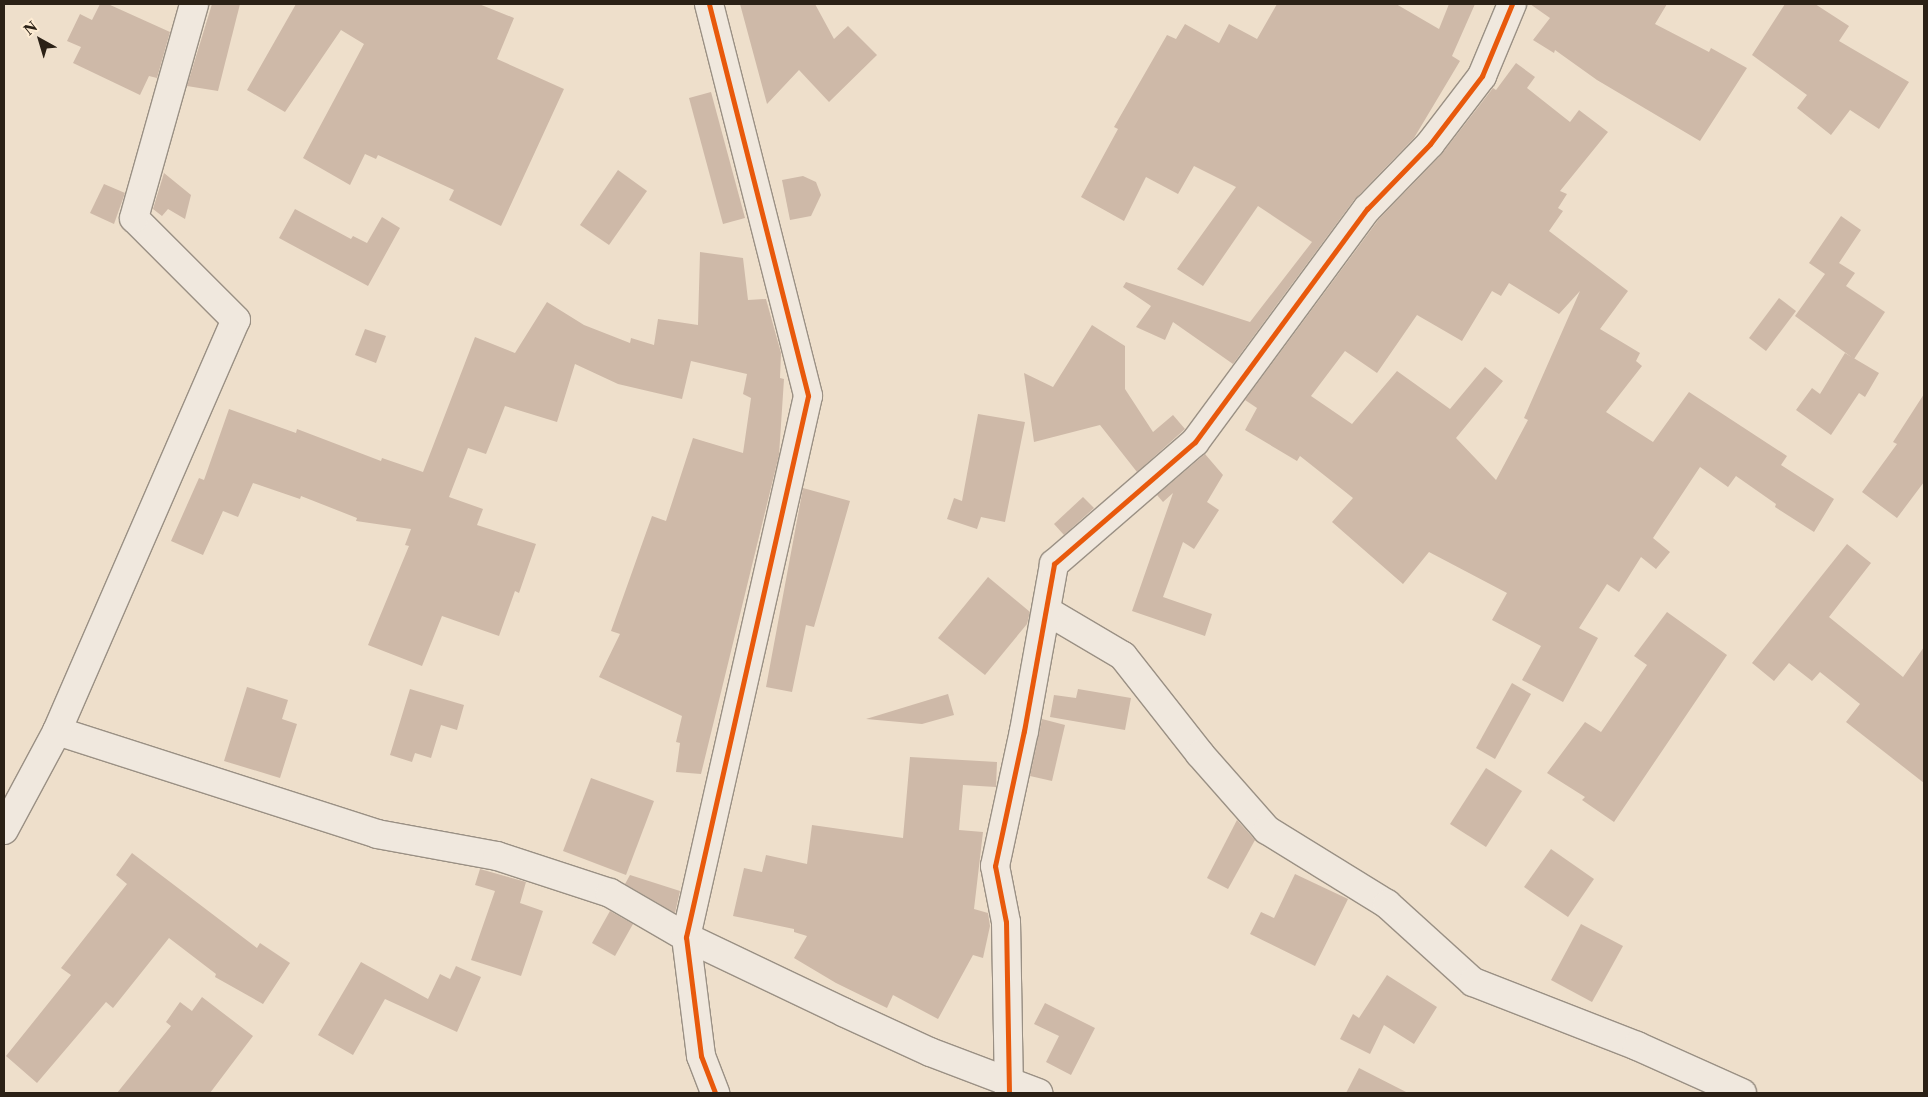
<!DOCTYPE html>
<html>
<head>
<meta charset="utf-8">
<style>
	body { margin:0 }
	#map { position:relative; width:1928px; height:1097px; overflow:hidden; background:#eedfcb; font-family:"Libre Caslon Text",serif }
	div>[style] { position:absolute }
	.building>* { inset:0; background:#ceb9a8 }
	.roads { filter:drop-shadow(1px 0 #9a9084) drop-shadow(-1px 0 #9a9084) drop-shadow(0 1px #9a9084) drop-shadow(0 -1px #9a9084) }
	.minor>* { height:28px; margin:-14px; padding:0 14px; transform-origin:14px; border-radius:14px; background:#f0e8de }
	.tertiary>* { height:28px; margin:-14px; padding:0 14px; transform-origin:14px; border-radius:14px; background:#f0e8de }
	.cycleway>* { height:5px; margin:-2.5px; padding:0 2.5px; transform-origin:2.5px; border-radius:2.5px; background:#e8590c }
	span { translate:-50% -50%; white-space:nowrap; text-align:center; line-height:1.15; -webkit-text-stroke:4.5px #feecd3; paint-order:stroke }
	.frame { position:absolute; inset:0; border:5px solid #2b2116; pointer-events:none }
	.north { position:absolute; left:15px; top:15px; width:50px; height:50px; -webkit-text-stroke:4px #feecd3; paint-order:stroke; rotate:321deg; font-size:14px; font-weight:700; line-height:20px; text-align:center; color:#2b2116 }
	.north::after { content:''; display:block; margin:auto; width:18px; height:22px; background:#2b2116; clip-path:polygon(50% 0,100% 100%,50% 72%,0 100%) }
</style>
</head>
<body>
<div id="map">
	<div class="building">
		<div style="clip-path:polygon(100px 4px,108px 4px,170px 32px,157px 78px,149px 76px,140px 95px,73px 63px,81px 47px,67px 41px,80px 14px,92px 20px)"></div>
		<div style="clip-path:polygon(212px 4px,240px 4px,218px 91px,187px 86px)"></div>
		<div style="clip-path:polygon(296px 4px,479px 4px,514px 18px,497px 59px,564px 89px,501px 226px,449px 200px,454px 190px,378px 155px,376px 159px,365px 154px,350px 185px,303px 158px,364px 44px,341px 30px,285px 112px,247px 90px)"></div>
		<div style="clip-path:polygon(740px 4px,815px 4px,834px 39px,848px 26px,877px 55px,829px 102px,799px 70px,767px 104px)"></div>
		<div style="clip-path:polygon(1277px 4px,1396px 4px,1439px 29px,1449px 4px,1475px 4px,1452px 56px,1460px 61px,1414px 138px,1354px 200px,1233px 364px,1173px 322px,1165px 340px,1136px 327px,1151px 306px,1123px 287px,1126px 282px,1250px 322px,1312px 242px,1258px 206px,1203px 286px,1177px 269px,1236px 187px,1194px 166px,1178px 194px,1146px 177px,1124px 221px,1081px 197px,1118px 129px,1114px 127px,1167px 35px,1176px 39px,1185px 24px,1219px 43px,1229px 24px,1257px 39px)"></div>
		<div style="clip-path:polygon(1530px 4px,1667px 4px,1655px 24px,1709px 52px,1711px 48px,1747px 68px,1700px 141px,1597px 80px,1555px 50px,1554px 53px,1533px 40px,1550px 18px)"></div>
		<div style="clip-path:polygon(1785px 4px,1815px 4px,1849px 26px,1839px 41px,1909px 82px,1879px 129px,1850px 110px,1831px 135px,1797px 108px,1807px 95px,1752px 55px)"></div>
		<div style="clip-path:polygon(evenodd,1516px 63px,1535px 77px,1527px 88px,1570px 122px,1579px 110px,1608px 132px,1560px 191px,1567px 194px,1558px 208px,1563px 211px,1549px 231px,1628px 291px,1600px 329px,1640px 353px,1636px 361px,1642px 366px,1606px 412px,1653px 442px,1689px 392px,1787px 456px,1781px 465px,1834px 499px,1814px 532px,1775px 507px,1776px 504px,1736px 476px,1728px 487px,1700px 467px,1653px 538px,1670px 552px,1656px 569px,1641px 557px,1619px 592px,1607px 584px,1579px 628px,1598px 638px,1563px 702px,1522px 680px,1541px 646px,1492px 620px,1507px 593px,1429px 552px,1403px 584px,1332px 522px,1353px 498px,1300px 456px,1297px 461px,1245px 430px,1257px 408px,1245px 400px,1379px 219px,1441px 155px,1493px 88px,1496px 90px,1516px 63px,1509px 283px,1559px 314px,1580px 291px,1524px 418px,1528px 420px,1496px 480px,1456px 438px,1503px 381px,1485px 367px,1450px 409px,1397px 371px,1352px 424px,1311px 396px,1345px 351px,1377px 373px,1417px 315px,1462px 341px,1492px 291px,1501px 296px,1509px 283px)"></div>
		<div style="clip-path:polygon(711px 92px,745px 218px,723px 224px,689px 98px)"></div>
		<div style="clip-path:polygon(618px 170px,647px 191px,609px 245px,580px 225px)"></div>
		<div style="clip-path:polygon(164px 173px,191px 195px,185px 219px,168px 209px,162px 216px,153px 209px)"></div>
		<div style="clip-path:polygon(803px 176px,816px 182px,821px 195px,811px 216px,790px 220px,782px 180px)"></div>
		<div style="clip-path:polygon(104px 184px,125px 193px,114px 224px,90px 213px)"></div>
		<div style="clip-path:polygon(295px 209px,351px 239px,353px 236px,367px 243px,382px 217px,400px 228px,368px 286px,279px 238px)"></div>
		<div style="clip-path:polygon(1841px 216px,1861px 230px,1839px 263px,1855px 273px,1846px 286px,1885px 312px,1854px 359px,1795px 316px,1825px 274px,1809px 263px)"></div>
		<div style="clip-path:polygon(700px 252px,743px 258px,748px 300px,766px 299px,781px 353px,780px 378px,784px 379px,779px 455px,701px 774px,676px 772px,680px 743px,676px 742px,682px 716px,599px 677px,620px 634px,611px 631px,652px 516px,666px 521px,693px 438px,743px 453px,751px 398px,743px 394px,747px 374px,691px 361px,682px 399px,618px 384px,575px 364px,557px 422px,505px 406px,486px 454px,468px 448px,449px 497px,483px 509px,477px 525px,536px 544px,519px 593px,515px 591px,499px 636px,442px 616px,422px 666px,368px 645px,409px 546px,405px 545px,411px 529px,356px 521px,357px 518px,301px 496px,300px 499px,253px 483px,238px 517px,223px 511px,203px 555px,171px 541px,199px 478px,204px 480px,229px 409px,296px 433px,297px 429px,381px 461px,382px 458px,423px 472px,475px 337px,515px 353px,547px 302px,584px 325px,630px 343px,631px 338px,654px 345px,658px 319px,698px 325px)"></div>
		<div style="clip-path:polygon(1779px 298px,1796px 311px,1766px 351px,1749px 338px)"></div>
		<div style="clip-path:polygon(1092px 325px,1125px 346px,1125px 389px,1153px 432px,1173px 415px,1185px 429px,1137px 472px,1100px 425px,1034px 442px,1024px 373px,1053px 387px)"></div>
		<div style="clip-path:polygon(365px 329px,386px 336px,376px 363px,355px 355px)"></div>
		<div style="clip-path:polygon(1845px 353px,1879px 373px,1865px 397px,1859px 393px,1831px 435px,1796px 410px,1812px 388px,1820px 394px)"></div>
		<div style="clip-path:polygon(1924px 394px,1924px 482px,1897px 518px,1862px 492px,1897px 444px,1893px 442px)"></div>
		<div style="clip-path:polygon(978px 414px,1025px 422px,1005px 522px,981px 517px,977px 529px,947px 519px,954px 498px,962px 501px)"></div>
		<div style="clip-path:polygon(1205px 454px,1223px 475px,1207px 502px,1219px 510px,1194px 549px,1183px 542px,1163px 597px,1212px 614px,1205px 636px,1132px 611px,1173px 493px,1163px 502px,1157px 495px)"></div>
		<div style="clip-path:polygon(803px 488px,850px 501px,814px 627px,806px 625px,792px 692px,766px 687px)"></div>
		<div style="clip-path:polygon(1083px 497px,1094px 508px,1064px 535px,1054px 524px)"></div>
		<div style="clip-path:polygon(1847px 544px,1871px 563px,1829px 617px,1903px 677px,1924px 647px,1924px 783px,1846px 722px,1860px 704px,1820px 672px,1812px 681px,1789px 663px,1774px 681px,1752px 663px)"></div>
		<div style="clip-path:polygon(988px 577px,1030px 612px,1027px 624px,985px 675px,938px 638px)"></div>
		<div style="clip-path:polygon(1667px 612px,1727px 655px,1614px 822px,1582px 800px,1585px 797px,1547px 773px,1585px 722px,1601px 732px,1647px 665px,1634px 656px)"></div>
		<div style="clip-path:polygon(1512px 683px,1531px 694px,1495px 759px,1476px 748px)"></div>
		<div style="clip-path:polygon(247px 687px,288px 700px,282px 719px,297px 724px,280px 778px,224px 761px)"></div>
		<div style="clip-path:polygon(410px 689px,464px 705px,457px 730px,441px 725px,431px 758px,415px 753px,412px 762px,390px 755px)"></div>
		<div style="clip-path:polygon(1078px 689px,1131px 698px,1125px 730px,1050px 717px,1054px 695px,1076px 698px)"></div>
		<div style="clip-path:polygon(948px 694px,954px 715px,922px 724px,866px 719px)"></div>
		<div style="clip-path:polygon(1042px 719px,1065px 725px,1052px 781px,1030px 776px)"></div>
		<div style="clip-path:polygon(910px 757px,997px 762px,996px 787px,963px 785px,959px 830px,983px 832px,974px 909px,988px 913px,990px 926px,983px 958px,973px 955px,938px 1019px,893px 995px,887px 1008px,836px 983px,794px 958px,807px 936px,794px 932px,794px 929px,733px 916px,744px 868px,762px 872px,766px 855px,807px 864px,812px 825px,903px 838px)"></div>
		<div style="clip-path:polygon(1486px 768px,1522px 791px,1486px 847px,1450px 824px)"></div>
		<div style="clip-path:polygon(591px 778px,654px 801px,626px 875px,563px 851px)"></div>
		<div style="clip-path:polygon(1237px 820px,1255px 840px,1228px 889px,1207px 878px)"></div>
		<div style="clip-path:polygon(1551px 849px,1594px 879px,1568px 917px,1524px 887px)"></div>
		<div style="clip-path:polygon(132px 853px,257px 948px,260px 943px,290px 963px,263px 1004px,215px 977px,216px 974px,169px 938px,113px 1008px,106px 1002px,37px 1083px,6px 1056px,71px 975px,61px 968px,127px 884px,116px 875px)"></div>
		<div style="clip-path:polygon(480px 869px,526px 882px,520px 903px,543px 911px,521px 976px,471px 960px,495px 891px,475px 885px)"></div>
		<div style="clip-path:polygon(1295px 874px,1348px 899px,1315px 966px,1250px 934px,1261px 912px,1274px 918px)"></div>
		<div style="clip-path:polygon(630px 875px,680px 891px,675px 913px,625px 884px)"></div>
		<div style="clip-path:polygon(610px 911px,633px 924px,615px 956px,592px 943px)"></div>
		<div style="clip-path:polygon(1581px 924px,1623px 946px,1592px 1002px,1551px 980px)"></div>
		<div style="clip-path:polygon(361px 962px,428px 999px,440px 974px,450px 979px,456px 966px,481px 977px,457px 1032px,385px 999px,353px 1055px,318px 1035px)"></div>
		<div style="clip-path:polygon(1387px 975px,1437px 1007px,1414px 1044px,1384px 1025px,1370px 1054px,1340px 1039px,1353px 1014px,1359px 1018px)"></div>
		<div style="clip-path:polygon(202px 997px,253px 1036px,210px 1093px,117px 1093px,171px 1026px,166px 1022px,180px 1002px,192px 1011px)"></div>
		<div style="clip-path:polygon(1045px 1003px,1095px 1028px,1071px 1075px,1046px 1062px,1059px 1036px,1034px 1024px)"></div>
		<div style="clip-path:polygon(1359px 1068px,1408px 1093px,1346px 1093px)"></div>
	</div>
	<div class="roads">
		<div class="minor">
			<div style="left:1047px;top:611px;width:88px;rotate:30.6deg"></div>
			<div style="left:1123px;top:656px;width:125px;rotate:51.8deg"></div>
			<div style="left:1200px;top:754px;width:101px;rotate:48.6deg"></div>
			<div style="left:1267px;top:830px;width:141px;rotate:31.7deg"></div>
			<div style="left:1387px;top:904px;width:116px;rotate:42.2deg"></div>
			<div style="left:1473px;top:982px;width:176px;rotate:21.3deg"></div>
			<div style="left:1637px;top:1046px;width:115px;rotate:24.1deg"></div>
			<div style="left:57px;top:731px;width:336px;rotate:17.8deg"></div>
			<div style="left:377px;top:834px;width:122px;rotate:10.4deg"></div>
			<div style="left:497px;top:856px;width:119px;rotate:18.1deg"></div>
			<div style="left:610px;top:893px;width:88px;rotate:30.1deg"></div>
			<div style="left:686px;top:937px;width:174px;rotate:25.5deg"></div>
			<div style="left:843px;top:1012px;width:96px;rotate:24.7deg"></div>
			<div style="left:930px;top:1052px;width:116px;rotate:20.8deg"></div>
			<div style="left:4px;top:830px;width:112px;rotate:-61.8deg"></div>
			<div style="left:57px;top:731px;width:448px;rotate:-66.5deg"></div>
			<div style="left:236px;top:320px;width:144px;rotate:-135deg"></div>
			<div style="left:134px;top:218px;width:222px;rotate:-74.3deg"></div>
			<div style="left:1009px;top:1093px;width:171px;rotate:-91deg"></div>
			<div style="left:1006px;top:922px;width:57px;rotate:-101.1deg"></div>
			<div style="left:995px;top:866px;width:138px;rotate:-77.9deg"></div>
			<div style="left:1024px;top:731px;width:170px;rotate:-79.8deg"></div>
			<div style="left:1054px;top:564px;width:186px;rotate:-40.9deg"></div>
			<div style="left:1195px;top:442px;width:290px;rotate:-53.6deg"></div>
			<div style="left:1367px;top:209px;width:91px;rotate:-45.9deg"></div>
			<div style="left:1430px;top:144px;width:86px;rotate:-52.6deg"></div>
			<div style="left:1482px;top:76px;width:78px;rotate:-67.4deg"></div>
		</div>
		<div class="tertiary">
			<div style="left:709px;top:4px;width:404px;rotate:75.8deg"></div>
			<div style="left:808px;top:396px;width:555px;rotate:102.71deg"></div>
			<div style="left:686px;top:937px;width:120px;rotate:82.8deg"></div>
			<div style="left:701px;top:1056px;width:40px;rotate:69deg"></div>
		</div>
	</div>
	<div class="cycleway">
		<div style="left:709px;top:4px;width:404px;rotate:75.8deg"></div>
		<div style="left:808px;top:396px;width:555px;rotate:102.71deg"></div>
		<div style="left:686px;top:937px;width:120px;rotate:82.8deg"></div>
		<div style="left:701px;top:1056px;width:40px;rotate:69deg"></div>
		<div style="left:1009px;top:1093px;width:171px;rotate:-91deg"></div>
		<div style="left:1006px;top:922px;width:57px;rotate:-101.1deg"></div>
		<div style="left:995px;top:866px;width:138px;rotate:-77.9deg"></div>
		<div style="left:1024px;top:731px;width:170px;rotate:-79.8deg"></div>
		<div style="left:1054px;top:564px;width:186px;rotate:-40.9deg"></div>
		<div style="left:1195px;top:442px;width:290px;rotate:-53.6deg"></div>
		<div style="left:1367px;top:209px;width:91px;rotate:-45.9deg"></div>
		<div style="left:1430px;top:144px;width:86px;rotate:-52.6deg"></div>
		<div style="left:1482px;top:76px;width:78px;rotate:-67.4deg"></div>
	</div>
	<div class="frame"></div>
	<div class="north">N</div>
</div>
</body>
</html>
